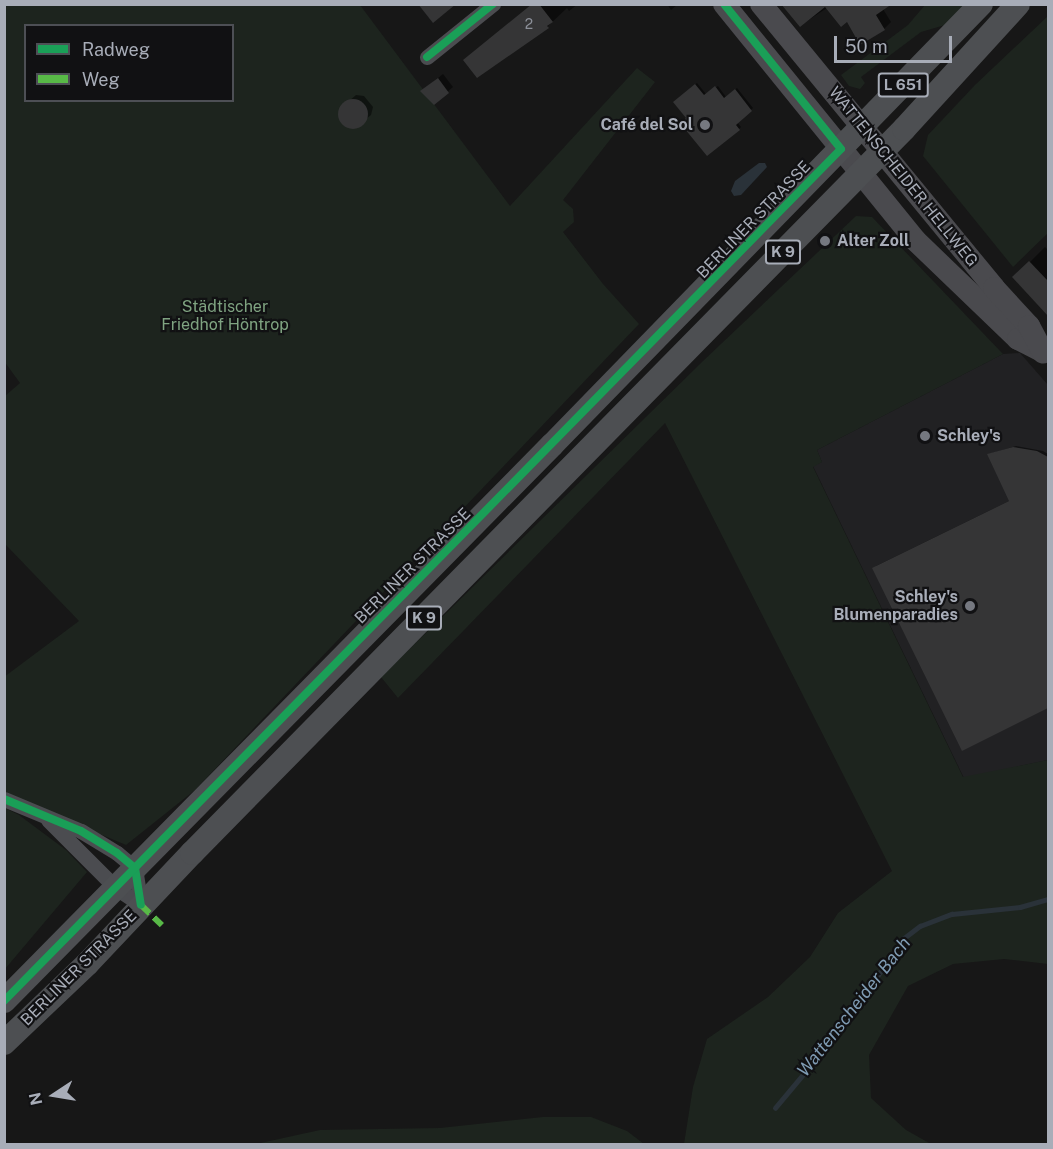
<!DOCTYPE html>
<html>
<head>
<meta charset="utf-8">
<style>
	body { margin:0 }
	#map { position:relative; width:1053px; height:1149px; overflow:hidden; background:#171717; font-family:"Public Sans",sans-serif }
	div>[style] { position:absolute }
	.built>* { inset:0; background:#212123 }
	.green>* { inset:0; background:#1d241e }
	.water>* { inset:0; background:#2a3239 }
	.shadow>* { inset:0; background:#0007 }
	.stream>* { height:4.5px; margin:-2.25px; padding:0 2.25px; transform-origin:2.25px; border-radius:2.25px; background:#2a3239 }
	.building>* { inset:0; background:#353536 }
	.round { border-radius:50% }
	.street>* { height:15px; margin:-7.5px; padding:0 7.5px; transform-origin:7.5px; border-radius:7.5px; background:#4b4c50 }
	.secondary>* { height:22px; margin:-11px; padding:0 11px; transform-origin:11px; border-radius:11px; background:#4a4a4e }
	.primary>* { height:24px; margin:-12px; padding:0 12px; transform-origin:12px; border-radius:12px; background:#4d4f52 }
	.quiet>* { height:6px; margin-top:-3px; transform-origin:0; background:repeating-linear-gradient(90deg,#58b947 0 12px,transparent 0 18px) }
	.cycleway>* { height:8px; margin:-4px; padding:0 4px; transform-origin:4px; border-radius:4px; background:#1a9f57 }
	.dots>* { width:16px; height:16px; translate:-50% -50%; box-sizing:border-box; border:3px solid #111113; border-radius:50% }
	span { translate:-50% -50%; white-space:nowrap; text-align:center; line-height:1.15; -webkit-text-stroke:4.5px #111113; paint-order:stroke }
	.number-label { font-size:14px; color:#8b8f98 }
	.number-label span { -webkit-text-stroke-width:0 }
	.shield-label span { padding:2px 4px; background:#111113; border:2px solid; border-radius:4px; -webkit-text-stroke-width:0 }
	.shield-label { font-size:15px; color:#a8adb8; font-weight:700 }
	.poi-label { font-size:16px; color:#a8adb8; font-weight:700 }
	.right { translate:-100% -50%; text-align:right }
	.left { translate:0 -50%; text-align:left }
	.street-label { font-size:16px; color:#a8adb8 }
	.park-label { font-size:16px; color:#7fa381 }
	.water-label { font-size:18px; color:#7f9bb3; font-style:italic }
	.frame { position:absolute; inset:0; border:6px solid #a8adb8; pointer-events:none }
	.legend { position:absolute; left:24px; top:24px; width:210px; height:78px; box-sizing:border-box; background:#111113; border:2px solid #4d4f55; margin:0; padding:8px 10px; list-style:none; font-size:18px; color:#a8adb8 }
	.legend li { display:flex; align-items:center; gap:12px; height:30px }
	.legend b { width:30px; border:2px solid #4d4f55 }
	.north { position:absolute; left:24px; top:1065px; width:60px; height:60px; -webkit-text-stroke:4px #111113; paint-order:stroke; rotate:258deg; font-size:16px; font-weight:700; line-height:24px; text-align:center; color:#a8adb8 }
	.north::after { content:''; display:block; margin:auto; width:21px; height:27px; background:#a8adb8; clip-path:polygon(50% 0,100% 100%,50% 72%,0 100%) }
	.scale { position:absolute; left:834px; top:36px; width:118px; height:27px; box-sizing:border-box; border:3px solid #a8adb8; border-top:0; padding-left:8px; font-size:18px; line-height:21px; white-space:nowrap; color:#a8adb8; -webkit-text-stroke:4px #111113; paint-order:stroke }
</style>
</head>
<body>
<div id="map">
	<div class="built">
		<div style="clip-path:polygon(1020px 353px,1048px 385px,1048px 760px,964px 778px,813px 466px,822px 462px,817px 450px,1003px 354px)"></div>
	</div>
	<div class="green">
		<div style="clip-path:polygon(evenodd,5px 5px,360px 5px,510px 206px,637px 68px,655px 82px,563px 200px,573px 209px,574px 222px,563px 232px,603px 284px,639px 324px,195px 790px,126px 845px,5px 794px,4px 677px,79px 621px,5px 544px,5px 396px,20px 383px,4px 361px,5px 5px,26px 26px,232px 26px,232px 100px,26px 100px,26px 26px)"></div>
		<div style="clip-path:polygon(925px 5px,965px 5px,945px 25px,921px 32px,861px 77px,865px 83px,860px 89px,849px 86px,841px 75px,908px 25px)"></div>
		<div style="clip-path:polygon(1048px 16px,1048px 233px,1013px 267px,923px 156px,928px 135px,975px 85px)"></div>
		<div style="clip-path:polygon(856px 216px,872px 217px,1003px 354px,817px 450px,822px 462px,813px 467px,963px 777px,1048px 760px,1048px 964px,1004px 959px,953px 964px,908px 986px,869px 1055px,871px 1098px,906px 1130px,931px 1144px,684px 1144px,693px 1087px,707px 1039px,768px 997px,810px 957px,838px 913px,892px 871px,665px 423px,398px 698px,381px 677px,703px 361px)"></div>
		<div style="clip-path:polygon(5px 808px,19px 815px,66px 850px,87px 872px,5px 969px)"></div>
		<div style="clip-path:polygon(543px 1117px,591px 1117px,627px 1131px,644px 1144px,256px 1144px,320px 1130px,440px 1128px)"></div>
	</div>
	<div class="water">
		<div style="clip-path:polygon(759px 163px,765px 163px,767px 167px,741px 195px,734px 196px,731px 191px,735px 181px)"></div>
	</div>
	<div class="shadow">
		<div style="clip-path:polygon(533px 4px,578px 4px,569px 11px,567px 8px,548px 26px,477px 76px)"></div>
		<div style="clip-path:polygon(667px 4px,678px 4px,671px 10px)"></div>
		<div style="clip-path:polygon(783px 4px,883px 9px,891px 22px,884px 29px,848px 20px,827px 8px,801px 25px)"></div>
		<div style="clip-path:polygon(443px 74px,453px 87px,434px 103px,422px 91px)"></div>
		<div style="clip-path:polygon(697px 83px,706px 94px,718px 86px,726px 97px,737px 88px,753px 108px,737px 122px,741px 127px,739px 129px,707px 154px,688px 118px,675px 102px)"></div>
		<div style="clip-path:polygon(356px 95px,364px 96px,373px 107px,371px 115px,355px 128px,348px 127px,339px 115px,341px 108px)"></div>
		<div style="clip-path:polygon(1045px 247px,1048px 250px,1048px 314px,1014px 278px)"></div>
		<div style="clip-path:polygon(1016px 446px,1043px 451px,1048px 454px,1048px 707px,963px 749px,876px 566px,1011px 500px,989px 454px)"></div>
	</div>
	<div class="stream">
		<div style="left:775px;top:1108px;width:95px;rotate:-50.1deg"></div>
		<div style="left:836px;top:1035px;width:118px;rotate:-55deg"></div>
		<div style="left:904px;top:938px;width:20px;rotate:-37deg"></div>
		<div style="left:920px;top:926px;width:34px;rotate:-21deg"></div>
		<div style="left:952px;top:914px;width:68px;rotate:-5.9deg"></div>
		<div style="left:1020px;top:907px;width:29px;rotate:-16deg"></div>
	</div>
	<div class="building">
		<div style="clip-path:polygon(418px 4px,456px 4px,433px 23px)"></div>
		<div style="clip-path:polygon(532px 4px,539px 4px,553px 22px,547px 26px,549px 28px,477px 78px,463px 60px)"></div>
		<div style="clip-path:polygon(781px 4px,892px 4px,876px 15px,885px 30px,860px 45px,847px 22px,841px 27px,825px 7px,800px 27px)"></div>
		<div style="clip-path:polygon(438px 78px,449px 93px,434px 105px,420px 91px)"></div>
		<div style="clip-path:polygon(695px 84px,704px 95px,715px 86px,724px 98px,735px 89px,752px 111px,736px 125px,740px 130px,707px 156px,680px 123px,686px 118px,673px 102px)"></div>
		<div class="round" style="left:338px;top:99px;width:30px;height:30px"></div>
		<div style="clip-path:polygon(1029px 261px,1048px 281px,1048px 316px,1012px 277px)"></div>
		<div style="clip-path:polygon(1013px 447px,1037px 451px,1048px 457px,1048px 708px,962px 751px,872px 568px,1009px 501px,987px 454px)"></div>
	</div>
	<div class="street">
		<div style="left:427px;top:57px;width:85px;rotate:-38.8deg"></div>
		<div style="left:4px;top:799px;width:83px;rotate:22.6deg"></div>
		<div style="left:81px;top:831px;width:42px;rotate:31.4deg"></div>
		<div style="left:117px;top:853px;width:23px;rotate:40deg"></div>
		<div style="left:135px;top:868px;width:37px;rotate:81deg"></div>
		<div style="left:48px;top:820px;width:96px;rotate:45deg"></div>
		<div style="left:116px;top:888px;width:30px;rotate:34deg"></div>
	</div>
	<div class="secondary">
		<div style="left:724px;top:4px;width:304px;rotate:51deg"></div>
		<div style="left:915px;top:240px;width:143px;rotate:43.9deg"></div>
		<div style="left:1018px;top:339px;width:27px;rotate:27deg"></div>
		<div style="left:761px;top:4px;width:367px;rotate:50.6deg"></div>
		<div style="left:994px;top:288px;width:52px;rotate:47.4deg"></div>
		<div style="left:1029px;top:326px;width:30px;rotate:62deg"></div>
	</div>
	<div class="primary">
		<div style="left:4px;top:1001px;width:781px;rotate:-45.42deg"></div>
		<div style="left:552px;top:445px;width:615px;rotate:-45.79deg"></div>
		<div style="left:4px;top:1043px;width:115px;rotate:-43.6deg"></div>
		<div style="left:87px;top:964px;width:153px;rotate:-46.6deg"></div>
		<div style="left:192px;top:853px;width:1015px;rotate:-45.48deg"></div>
		<div style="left:904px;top:129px;width:169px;rotate:-47.6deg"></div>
	</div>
	<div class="quiet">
		<div style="left:141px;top:905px;width:29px;rotate:44deg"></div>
	</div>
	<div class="cycleway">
		<div style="left:427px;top:57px;width:85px;rotate:-38.8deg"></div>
		<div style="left:4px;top:799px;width:83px;rotate:22.6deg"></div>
		<div style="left:81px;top:831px;width:42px;rotate:31.4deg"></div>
		<div style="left:117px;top:853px;width:23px;rotate:40deg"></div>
		<div style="left:135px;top:868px;width:37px;rotate:81deg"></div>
		<div style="left:4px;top:1001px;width:1194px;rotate:-45.51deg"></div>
		<div style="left:841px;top:149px;width:186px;rotate:-128.9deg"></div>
	</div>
	<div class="dots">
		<div style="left:705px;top:125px;background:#757880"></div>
		<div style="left:825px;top:241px;background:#757880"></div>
		<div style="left:925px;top:436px;background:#757880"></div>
		<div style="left:970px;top:606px;background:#757880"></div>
	</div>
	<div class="number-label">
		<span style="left:529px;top:24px">2</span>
	</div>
	<div class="shield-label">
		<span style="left:903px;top:85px">L 651</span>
		<span style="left:783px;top:252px">K 9</span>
		<span style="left:424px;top:618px">K 9</span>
	</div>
	<div class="poi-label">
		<span class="right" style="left:693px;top:125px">Café del Sol</span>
		<span class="left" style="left:837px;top:241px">Alter Zoll</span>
		<span class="left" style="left:937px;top:436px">Schley's</span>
		<span class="right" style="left:958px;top:606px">Schley's<br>Blumenparadies</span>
	</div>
	<div class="street-label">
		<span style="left:903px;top:177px;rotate:51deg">WATTENSCHEIDER HELLWEG</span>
		<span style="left:754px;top:220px;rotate:-46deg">BERLINER STRASSE</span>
		<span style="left:413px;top:566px;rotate:-45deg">BERLINER STRASSE</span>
		<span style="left:79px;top:968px;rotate:-45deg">BERLINER STRASSE</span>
	</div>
	<div class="park-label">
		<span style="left:225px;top:316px">Städtischer<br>Friedhof Höntrop</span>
	</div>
	<div class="water-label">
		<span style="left:854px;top:1007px;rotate:-52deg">Wattenscheider Bach</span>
	</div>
	<div class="frame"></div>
	<ul class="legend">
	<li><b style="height:8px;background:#1a9f57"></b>Radweg</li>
	<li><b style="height:8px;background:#58b947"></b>Weg</li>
	</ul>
	<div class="north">N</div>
	<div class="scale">50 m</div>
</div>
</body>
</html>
